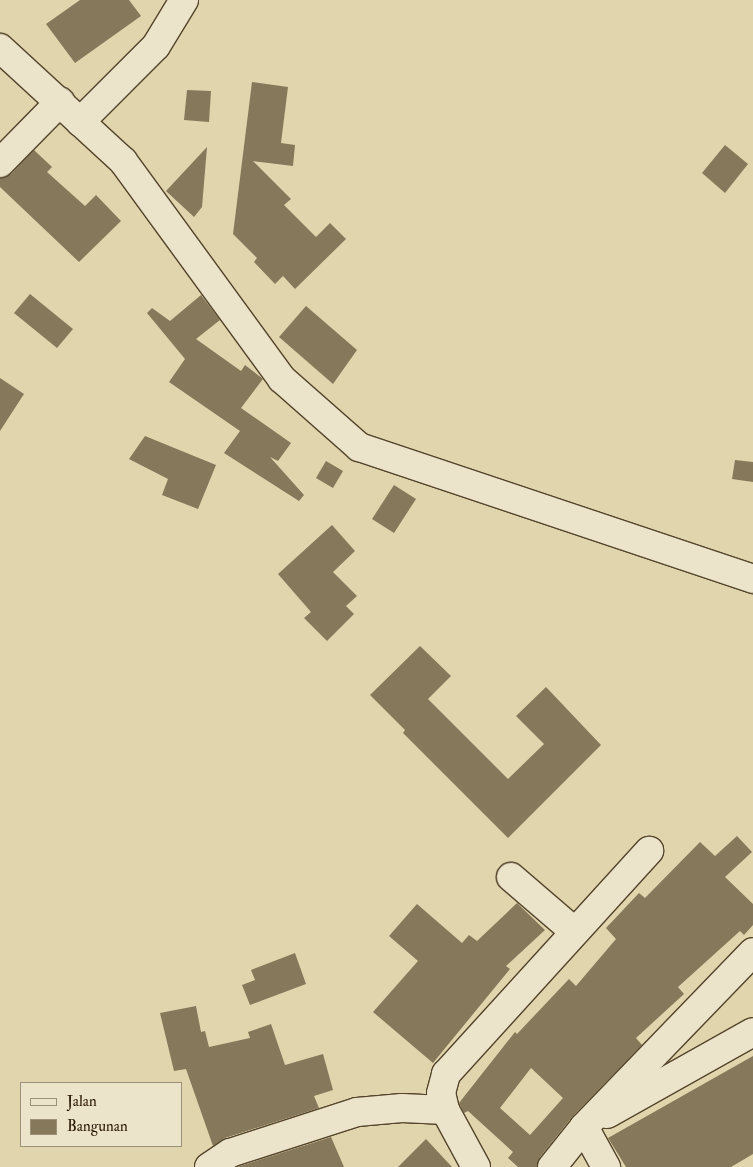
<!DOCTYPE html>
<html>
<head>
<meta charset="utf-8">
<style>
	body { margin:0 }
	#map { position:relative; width:753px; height:1167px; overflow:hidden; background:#e1d5ad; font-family:"IM FELL Double Pica",serif }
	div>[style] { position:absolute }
	.building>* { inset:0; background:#86785a }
	.roads { filter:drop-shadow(1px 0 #53442b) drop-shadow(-1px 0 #53442b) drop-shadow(0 1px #53442b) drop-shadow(0 -1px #53442b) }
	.minor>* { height:28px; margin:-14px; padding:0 14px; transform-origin:14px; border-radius:14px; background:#ece4ca }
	span { translate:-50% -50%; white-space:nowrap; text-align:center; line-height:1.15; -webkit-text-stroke:4.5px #ece4ca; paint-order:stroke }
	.legend { position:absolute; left:20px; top:1082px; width:162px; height:65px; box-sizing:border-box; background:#ece4ca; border:1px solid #9c9079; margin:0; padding:6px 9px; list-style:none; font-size:15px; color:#241300 }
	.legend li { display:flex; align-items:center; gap:10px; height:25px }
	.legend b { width:25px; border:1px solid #9c9079 }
</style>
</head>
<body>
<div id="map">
	<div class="building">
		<div style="clip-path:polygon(80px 0,129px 0,141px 16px,75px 63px,46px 24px)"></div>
		<div style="clip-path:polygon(252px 82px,288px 87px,281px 143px,295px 145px,293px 166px,253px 161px,291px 199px,284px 205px,316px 237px,330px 223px,346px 239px,295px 289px,283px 276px,275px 284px,254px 262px,257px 258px,233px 234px)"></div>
		<div style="clip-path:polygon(187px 90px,211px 91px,209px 122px,184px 120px)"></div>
		<div style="clip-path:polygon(725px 145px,748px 164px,725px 193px,702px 173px)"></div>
		<div style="clip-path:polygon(207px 147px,202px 207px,194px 217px,166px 191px)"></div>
		<div style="clip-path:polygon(34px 150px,52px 167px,47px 172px,85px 206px,96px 195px,121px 221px,79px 262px,0 187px,0 178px,11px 174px)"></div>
		<div style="clip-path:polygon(30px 294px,73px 329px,57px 348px,14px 313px)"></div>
		<div style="clip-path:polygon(201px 295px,220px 320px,196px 339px,241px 371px,245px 365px,263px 379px,241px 408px,291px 443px,278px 461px,270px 457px,304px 495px,299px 501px,224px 453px,240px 431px,169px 382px,185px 359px,147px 313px,152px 308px,170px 321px)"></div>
		<div style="clip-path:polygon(306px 306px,357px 350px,333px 384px,279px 337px)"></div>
		<div style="clip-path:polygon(0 378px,24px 394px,0 431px)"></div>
		<div style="clip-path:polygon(145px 436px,216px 465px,198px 509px,162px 495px,168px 479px,129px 459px)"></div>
		<div style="clip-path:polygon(735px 460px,753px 462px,753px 482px,732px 479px)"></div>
		<div style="clip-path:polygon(326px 461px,343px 471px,333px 488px,316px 478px)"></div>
		<div style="clip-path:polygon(394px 485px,416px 499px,394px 533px,372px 519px)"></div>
		<div style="clip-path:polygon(332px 525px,355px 551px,333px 572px,357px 596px,346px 606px,354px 614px,327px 641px,304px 618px,311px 612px,278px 574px)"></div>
		<div style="clip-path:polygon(420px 646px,451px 676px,428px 699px,508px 779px,544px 744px,516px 716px,546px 687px,601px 745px,508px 838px,403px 733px,405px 730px,370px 695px)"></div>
		<div style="clip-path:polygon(evenodd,737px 836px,752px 852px,725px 877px,753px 904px,753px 925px,744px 935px,740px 931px,678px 987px,684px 994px,636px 1038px,642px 1045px,572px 1117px,540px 1157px,537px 1167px,518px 1167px,508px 1158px,513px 1152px,468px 1111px,464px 1113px,459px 1103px,515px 1032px,517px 1034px,569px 979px,576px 986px,616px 939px,606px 928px,639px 893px,645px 898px,700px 842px,715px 856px,737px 836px,531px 1068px,563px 1098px,530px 1135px,500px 1108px,531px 1068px)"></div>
		<div style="clip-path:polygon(517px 903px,545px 930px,506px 966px,510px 969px,433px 1063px,373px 1012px,418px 961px,389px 936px,417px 904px,462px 943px,469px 935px,477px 941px)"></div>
		<div style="clip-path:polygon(295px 953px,306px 984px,250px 1005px,242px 985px,255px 980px,251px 970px)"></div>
		<div style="clip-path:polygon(196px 1006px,201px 1032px,205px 1031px,209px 1047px,250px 1038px,248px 1032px,271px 1024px,285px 1065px,323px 1054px,333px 1090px,314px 1096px,319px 1108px,225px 1138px,213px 1146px,186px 1069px,174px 1071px,160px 1013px)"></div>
		<div style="clip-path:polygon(753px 1056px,753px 1154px,731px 1167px,626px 1167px,608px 1138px)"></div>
		<div style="clip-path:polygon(331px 1137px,344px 1167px,237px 1167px)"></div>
		<div style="clip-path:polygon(426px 1139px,452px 1167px,398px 1167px)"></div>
	</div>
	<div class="roads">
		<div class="minor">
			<div style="left:0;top:48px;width:167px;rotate:42.6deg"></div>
			<div style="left:123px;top:161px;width:270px;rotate:53.9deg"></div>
			<div style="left:282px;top:379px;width:103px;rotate:41.4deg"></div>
			<div style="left:359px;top:447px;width:416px;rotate:18.5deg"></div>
			<div style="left:80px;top:122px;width:107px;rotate:-45deg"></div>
			<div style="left:156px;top:46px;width:54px;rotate:-58.7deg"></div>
			<div style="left:0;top:163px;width:86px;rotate:-45.5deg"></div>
			<div style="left:511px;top:877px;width:84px;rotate:40.7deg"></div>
			<div style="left:607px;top:1114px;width:167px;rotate:-29.3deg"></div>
			<div style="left:584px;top:1127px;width:46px;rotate:61.2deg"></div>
			<div style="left:209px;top:1167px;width:25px;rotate:-34deg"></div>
			<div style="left:230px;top:1153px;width:133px;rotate:-17.9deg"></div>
			<div style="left:357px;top:1112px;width:45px;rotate:-5.1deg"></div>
			<div style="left:402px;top:1108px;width:43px;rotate:2.7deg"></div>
			<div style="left:476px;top:1167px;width:65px;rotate:-118.5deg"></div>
			<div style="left:445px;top:1110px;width:17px;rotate:-103deg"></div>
			<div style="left:441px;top:1093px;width:20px;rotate:-75deg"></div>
			<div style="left:446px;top:1074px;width:302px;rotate:-47.7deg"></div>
			<div style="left:552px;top:1167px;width:51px;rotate:-51.3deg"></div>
			<div style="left:584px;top:1127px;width:243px;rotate:-46deg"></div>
		</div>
	</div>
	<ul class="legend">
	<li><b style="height:6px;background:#ece4ca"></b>Jalan</li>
	<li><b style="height:14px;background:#86785a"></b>Bangunan</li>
	</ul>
</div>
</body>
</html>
